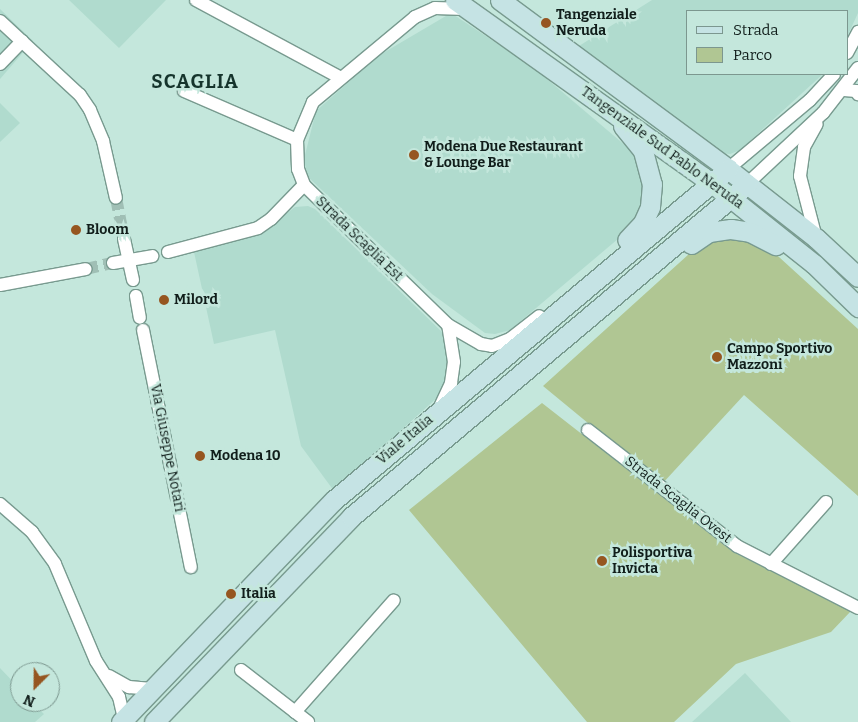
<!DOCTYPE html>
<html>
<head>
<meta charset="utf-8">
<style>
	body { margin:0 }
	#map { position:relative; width:858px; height:722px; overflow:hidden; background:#c4e7dc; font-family:Bitter,serif }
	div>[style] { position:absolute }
	.built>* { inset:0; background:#b0dbce }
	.green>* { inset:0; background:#b0c693 }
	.minor-tunnel>* { height:12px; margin-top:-6px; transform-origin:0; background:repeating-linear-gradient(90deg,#a0bfb5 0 12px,transparent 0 18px) }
	.roads { filter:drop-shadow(1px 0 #789a8f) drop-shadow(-1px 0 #789a8f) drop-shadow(0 1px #789a8f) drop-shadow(0 -1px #789a8f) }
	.minor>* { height:12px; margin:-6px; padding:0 6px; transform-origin:6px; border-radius:6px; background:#fff }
	.secondary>* { height:19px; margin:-9.5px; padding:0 9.5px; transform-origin:9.5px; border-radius:9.5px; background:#c5e3e4 }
	.dots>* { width:14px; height:14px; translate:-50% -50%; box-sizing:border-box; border:2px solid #c4e7dc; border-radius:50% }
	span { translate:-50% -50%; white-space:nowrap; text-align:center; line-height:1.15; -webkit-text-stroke:5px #c4e7dc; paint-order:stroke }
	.poi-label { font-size:14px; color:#111e1b; font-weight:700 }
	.left { translate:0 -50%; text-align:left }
	.street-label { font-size:14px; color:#111e1b }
	.district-label { font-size:19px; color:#15342c; font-weight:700; letter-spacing:1px }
	.legend { position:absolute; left:686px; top:10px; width:162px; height:65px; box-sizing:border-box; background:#c4e7dc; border:1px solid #7c978f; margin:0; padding:6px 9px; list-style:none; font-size:15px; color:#111e1b }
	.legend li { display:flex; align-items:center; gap:10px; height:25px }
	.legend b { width:25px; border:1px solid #7c978f }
	.north { position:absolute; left:10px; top:662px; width:50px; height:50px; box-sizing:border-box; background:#c4e7dc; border:1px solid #7c978f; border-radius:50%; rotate:203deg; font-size:14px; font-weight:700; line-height:20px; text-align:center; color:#111e1b }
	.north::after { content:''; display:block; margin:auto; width:18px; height:22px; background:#965620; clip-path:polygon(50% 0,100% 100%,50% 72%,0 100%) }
</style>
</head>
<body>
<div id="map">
	<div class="built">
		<div style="clip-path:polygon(69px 0,166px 0,119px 48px)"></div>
		<div style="clip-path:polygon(652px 0,858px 0,858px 13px,847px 37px,847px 11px,687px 11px,687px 74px,823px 74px,740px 150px,730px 154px,719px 153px,579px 46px)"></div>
		<div style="clip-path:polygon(0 9px,33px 41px,0 79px)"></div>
		<div style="clip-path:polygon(451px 13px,534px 68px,633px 152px,643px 170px,647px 196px,631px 228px,510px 330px,495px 334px,485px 333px,432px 294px,307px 176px,304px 159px,316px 111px,378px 56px)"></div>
		<div style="clip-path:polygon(0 103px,20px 123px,0 142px)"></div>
		<div style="clip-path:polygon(308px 206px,315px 209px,442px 332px,448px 347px,447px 382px,439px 396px,334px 491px,301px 446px,275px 330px,214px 344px,194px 252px,249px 237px,266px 229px,295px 207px)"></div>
		<div style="clip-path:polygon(0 668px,20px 689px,20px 702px,32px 702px,44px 714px,35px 722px,0 722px)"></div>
		<div style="clip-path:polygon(745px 673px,791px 722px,692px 722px)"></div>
	</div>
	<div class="green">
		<div style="clip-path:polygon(740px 236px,768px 247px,858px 329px,858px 496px,744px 395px,662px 484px,543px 386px,689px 254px,718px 238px)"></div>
		<div style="clip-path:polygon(542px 403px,733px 552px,851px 611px,831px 632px,736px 664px,674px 722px,587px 722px,409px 510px)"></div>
	</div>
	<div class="minor-tunnel">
		<div style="left:116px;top:198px;width:42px;rotate:79deg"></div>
		<div style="left:86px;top:269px;width:28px;rotate:-13deg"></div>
	</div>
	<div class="roads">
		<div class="minor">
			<div style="left:196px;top:0;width:162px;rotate:28.3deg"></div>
			<div style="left:465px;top:9px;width:30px;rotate:-178deg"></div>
			<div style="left:435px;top:8px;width:22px;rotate:156deg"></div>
			<div style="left:415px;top:17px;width:133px;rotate:140.2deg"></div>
			<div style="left:313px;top:102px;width:41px;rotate:112.8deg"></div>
			<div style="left:297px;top:140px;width:29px;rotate:88deg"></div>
			<div style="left:298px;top:169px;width:17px;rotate:69deg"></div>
			<div style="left:304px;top:185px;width:201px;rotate:44.2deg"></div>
			<div style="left:448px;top:325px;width:38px;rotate:30deg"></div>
			<div style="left:481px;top:344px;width:11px;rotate:10deg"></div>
			<div style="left:492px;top:346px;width:19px;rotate:-21deg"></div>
			<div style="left:510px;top:339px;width:37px;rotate:-38deg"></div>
			<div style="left:0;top:21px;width:109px;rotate:42.8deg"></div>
			<div style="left:80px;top:95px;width:18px;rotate:56deg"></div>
			<div style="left:90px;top:110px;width:34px;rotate:67deg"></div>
			<div style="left:103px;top:141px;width:58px;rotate:77.2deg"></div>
			<div style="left:847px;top:53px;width:24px;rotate:-62deg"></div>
			<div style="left:0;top:64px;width:32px;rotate:-46deg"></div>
			<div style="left:844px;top:90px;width:12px;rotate:5deg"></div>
			<div style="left:856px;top:91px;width:4px;rotate:56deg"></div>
			<div style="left:184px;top:91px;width:123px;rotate:23.4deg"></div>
			<div style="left:728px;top:169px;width:107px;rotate:-40.1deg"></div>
			<div style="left:810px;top:100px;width:35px;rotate:-47deg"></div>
			<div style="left:747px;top:184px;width:104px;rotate:-43.1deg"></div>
			<div style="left:823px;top:113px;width:57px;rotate:-52.1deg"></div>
			<div style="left:816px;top:238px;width:64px;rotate:-104.5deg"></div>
			<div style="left:800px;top:176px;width:29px;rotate:-82deg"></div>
			<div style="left:804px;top:147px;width:26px;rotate:-61deg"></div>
			<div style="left:124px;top:239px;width:42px;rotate:77.6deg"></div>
			<div style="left:168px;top:252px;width:93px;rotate:-14.9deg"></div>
			<div style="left:258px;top:228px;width:16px;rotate:-35deg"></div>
			<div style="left:271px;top:219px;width:47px;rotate:-45.9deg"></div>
			<div style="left:113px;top:263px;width:40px;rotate:-10deg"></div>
			<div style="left:0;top:285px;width:87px;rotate:-10.5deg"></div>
			<div style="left:136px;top:296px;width:22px;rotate:80deg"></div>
			<div style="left:143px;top:330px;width:242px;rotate:78.6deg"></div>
			<div style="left:439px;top:409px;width:29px;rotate:-65deg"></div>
			<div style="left:451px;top:383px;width:21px;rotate:-82deg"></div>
			<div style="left:454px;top:362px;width:37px;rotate:-99deg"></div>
			<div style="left:588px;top:430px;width:189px;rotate:37.9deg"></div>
			<div style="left:737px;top:546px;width:136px;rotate:27.1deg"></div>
			<div style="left:0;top:504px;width:43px;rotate:41.2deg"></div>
			<div style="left:32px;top:532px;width:39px;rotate:54deg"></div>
			<div style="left:55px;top:564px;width:105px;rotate:67.1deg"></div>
			<div style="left:96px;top:661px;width:43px;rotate:57.4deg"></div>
			<div style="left:119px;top:697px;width:23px;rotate:77deg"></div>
			<div style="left:771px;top:564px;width:83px;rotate:-48.4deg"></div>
			<div style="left:241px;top:670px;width:85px;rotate:37.8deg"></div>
			<div style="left:109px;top:676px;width:23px;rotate:29deg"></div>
			<div style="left:129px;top:687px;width:23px;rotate:5deg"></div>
			<div style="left:295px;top:712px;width:149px;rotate:-48.5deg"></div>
		</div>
		<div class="secondary">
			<div style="left:455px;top:0;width:315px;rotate:35.5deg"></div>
			<div style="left:712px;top:183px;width:130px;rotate:38.5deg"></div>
			<div style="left:814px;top:264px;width:62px;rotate:44.3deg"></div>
			<div style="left:500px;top:0;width:284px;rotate:36.5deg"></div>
			<div style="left:728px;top:169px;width:112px;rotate:38.1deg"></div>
			<div style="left:816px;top:238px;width:57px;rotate:42.9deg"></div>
			<div style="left:623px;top:126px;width:32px;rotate:51deg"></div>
			<div style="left:643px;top:151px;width:34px;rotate:75deg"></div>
			<div style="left:652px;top:184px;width:23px;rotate:95deg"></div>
			<div style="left:650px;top:207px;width:17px;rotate:114deg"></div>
			<div style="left:643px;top:223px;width:23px;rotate:133deg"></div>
			<div style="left:691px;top:244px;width:22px;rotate:-34deg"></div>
			<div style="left:709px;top:232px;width:22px;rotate:-8deg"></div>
			<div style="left:731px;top:229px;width:19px;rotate:9deg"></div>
			<div style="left:750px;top:232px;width:29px;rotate:27deg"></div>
			<div style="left:121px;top:722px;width:308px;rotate:-46.2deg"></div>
			<div style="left:334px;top:500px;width:515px;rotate:-40.03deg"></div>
			<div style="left:154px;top:722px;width:284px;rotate:-46.1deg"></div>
			<div style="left:351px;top:517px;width:517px;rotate:-40.06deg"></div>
		</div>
	</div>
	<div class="dots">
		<div style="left:546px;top:23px;background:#965620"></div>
		<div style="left:414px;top:155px;background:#965620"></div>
		<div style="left:76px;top:230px;background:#965620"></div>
		<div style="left:164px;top:300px;background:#965620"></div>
		<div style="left:717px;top:357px;background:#965620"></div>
		<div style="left:200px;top:456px;background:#965620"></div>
		<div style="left:602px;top:561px;background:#965620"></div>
		<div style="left:231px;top:594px;background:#965620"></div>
	</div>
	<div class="poi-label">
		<span class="left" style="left:556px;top:23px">Tangenziale<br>Neruda</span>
		<span class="left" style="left:424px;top:155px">Modena Due Restaurant<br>&amp; Lounge Bar</span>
		<span class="left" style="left:86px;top:230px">Bloom</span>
		<span class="left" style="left:174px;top:300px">Milord</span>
		<span class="left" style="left:727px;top:357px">Campo Sportivo<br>Mazzoni</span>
		<span class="left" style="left:210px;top:456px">Modena 10</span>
		<span class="left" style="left:612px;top:561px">Polisportiva<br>Invicta</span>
		<span class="left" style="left:241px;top:594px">Italia</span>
	</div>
	<div class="street-label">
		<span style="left:662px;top:148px;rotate:36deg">Tangenziale Sud Pablo Neruda</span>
		<span style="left:359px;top:239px;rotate:44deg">Strada Scaglia Est</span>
		<span style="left:405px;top:440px;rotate:-40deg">Viale Italia</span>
		<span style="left:167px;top:448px;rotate:79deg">Via Giuseppe Notari</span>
		<span style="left:678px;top:500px;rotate:38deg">Strada Scaglia Ovest</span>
	</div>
	<div class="district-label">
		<span style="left:195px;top:82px">SCAGLIA</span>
	</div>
	<ul class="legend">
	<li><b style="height:6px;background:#c5e3e4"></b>Strada</li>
	<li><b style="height:14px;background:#b0c693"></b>Parco</li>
	</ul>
	<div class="north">N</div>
</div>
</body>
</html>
